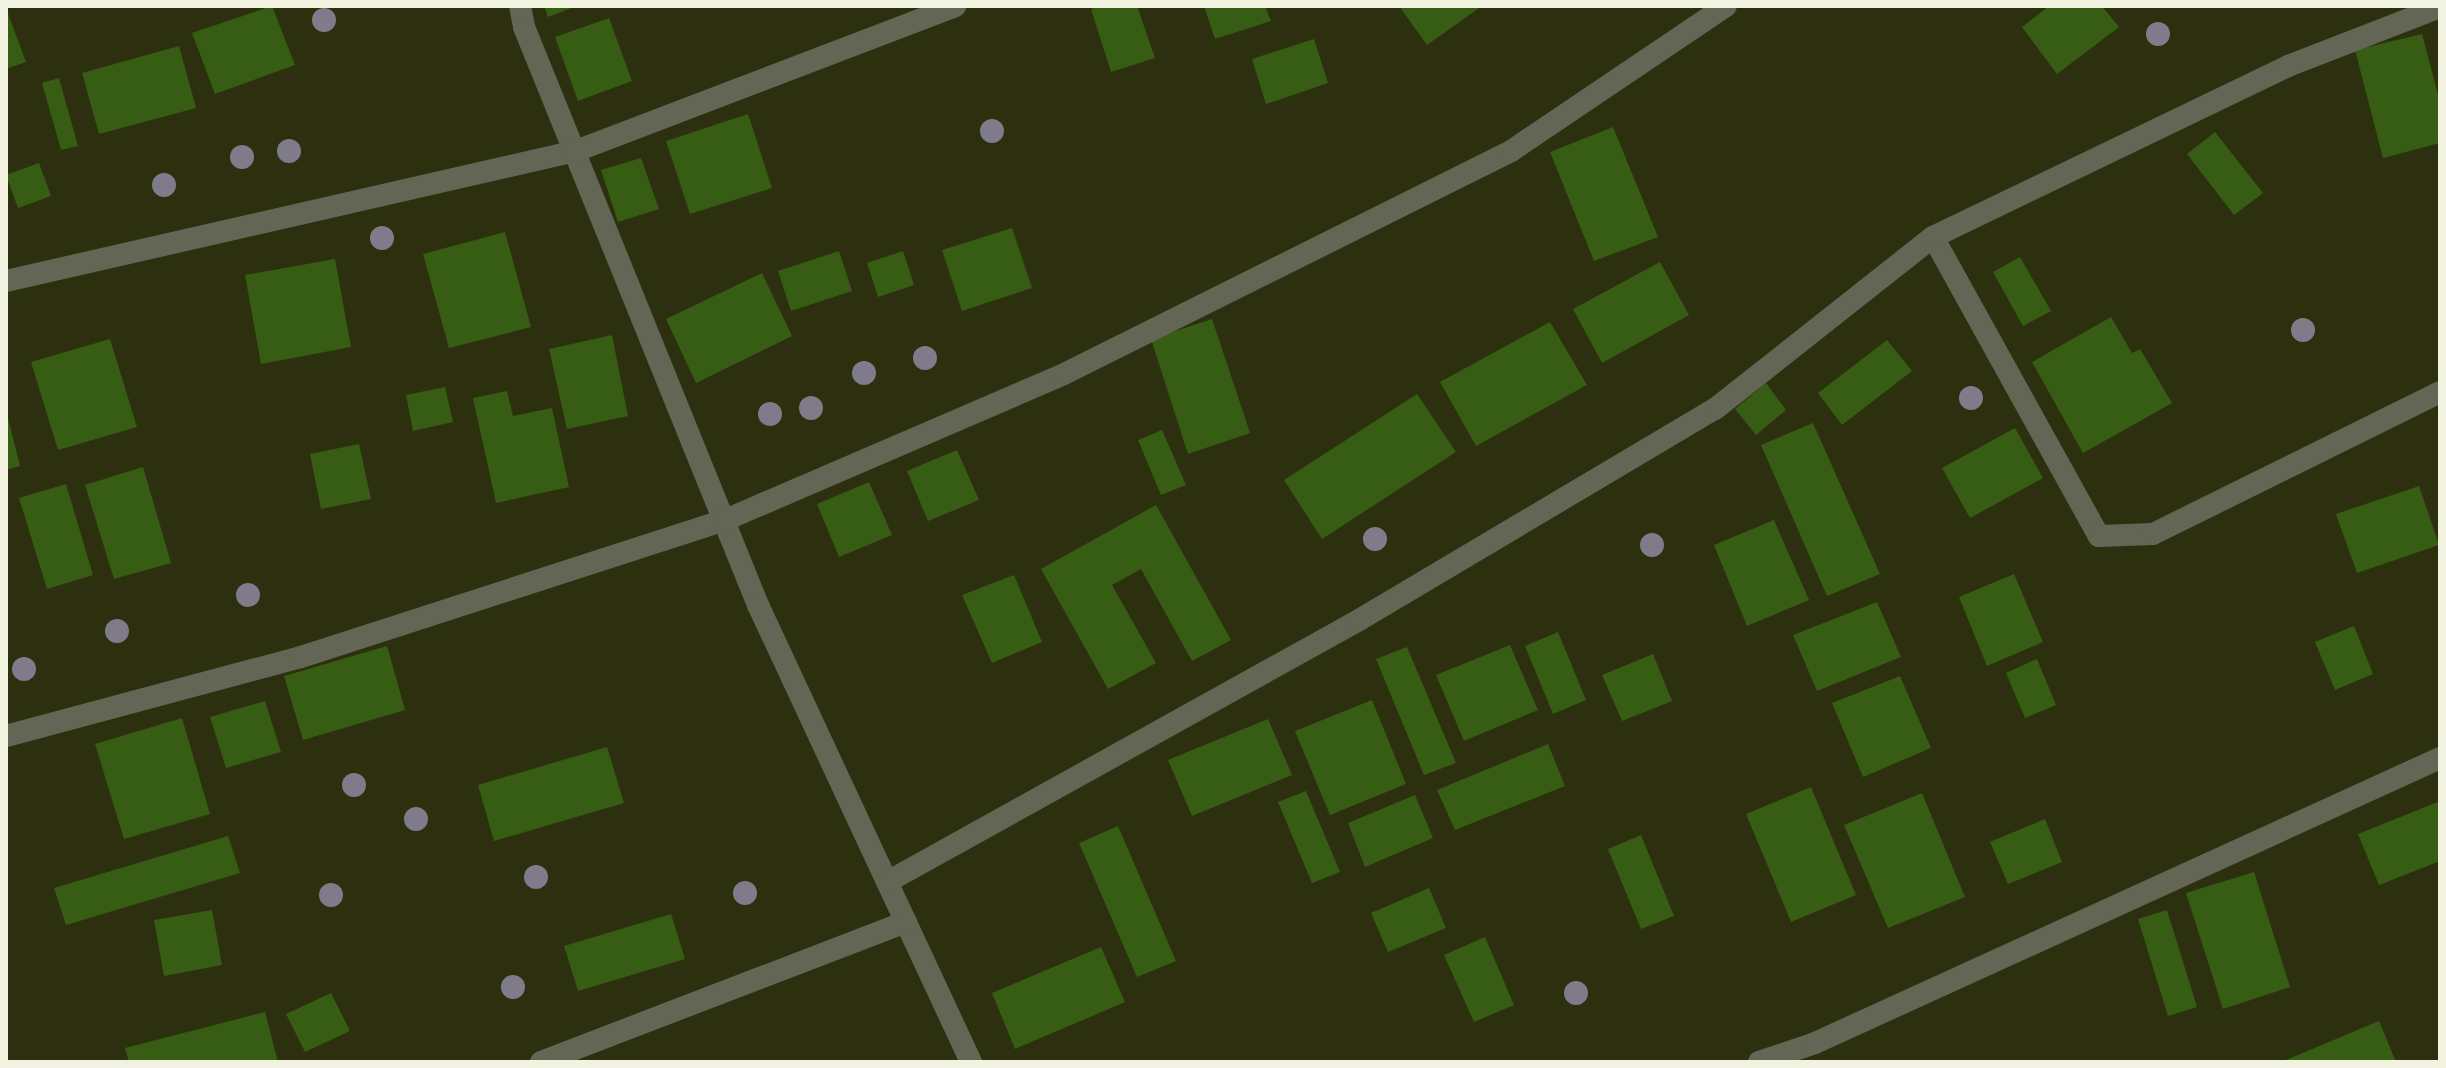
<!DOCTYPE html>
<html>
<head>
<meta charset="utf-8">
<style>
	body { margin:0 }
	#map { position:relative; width:2446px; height:1068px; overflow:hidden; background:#2d300e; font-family:"Varela Round",sans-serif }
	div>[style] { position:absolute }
	.building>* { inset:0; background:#375c14 }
	.minor>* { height:22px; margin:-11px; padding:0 11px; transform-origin:11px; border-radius:11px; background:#636555 }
	.trees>* { width:24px; height:24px; margin:-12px; border-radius:50%; background:#7f7b8b }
	span { translate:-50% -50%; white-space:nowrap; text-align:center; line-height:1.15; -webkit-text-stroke:8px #2d300e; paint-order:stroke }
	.frame { position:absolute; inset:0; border:8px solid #f1f3e0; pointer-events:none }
</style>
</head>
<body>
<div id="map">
	<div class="building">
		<div style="clip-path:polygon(272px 6px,295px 65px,215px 94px,192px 33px)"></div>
		<div style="clip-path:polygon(544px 6px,577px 6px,548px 17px)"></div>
		<div style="clip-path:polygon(1099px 6px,1137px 6px,1155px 58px,1111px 72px,1091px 9px)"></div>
		<div style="clip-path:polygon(1204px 6px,1265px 6px,1271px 21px,1215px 39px)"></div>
		<div style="clip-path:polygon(1399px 6px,1482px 6px,1427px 45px)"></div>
		<div style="clip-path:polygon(2049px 6px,2102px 6px,2119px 27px,2057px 74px,2022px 27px)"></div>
		<div style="clip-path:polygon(6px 8px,26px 62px,6px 69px)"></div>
		<div style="clip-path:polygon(609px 18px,632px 81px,578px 101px,555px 37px)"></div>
		<div style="clip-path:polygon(2422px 34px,2440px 102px,2440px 143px,2383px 158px,2355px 50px)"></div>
		<div style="clip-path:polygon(1314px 39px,1328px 83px,1266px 104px,1252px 59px)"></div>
		<div style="clip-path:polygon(179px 46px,196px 108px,99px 134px,82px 73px)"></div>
		<div style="clip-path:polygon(59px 78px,78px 146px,61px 150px,42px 83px)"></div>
		<div style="clip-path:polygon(748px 114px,772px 188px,690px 214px,666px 141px)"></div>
		<div style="clip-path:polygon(1613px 127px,1658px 237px,1594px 261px,1550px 152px)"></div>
		<div style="clip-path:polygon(2215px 132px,2263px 193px,2234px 215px,2187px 154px)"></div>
		<div style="clip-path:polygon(641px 158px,659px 209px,618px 222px,601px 170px)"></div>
		<div style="clip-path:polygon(39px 163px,51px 196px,18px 208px,6px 175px)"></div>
		<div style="clip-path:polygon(1012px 228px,1032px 288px,962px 311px,942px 250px)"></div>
		<div style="clip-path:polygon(505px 232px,531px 327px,449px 348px,423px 254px)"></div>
		<div style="clip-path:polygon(839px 251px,852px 291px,791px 311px,778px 271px)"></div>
		<div style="clip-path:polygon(903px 251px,914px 285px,878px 297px,867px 263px)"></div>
		<div style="clip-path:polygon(2020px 257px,2051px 311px,2023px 326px,1993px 272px)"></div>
		<div style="clip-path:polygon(335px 259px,351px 347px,261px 364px,245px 275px)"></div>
		<div style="clip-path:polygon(1660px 262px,1689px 315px,1602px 363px,1573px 309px)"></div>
		<div style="clip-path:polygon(762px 273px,792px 336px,696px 383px,666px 319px)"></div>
		<div style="clip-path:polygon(2111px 317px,2132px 353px,2140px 349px,2172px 403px,2083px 453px,2032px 362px)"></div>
		<div style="clip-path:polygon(1212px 319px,1250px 433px,1188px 454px,1151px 339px)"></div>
		<div style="clip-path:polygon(1550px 322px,1587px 385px,1476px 446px,1440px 382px)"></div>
		<div style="clip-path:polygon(612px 335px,628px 416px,567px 429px,549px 349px)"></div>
		<div style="clip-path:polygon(110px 339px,137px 427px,58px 450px,31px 362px)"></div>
		<div style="clip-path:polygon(1887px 340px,1912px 371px,1842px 425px,1818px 393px)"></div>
		<div style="clip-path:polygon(1766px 383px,1786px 410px,1756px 435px,1735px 409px)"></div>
		<div style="clip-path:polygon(445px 387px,453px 422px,413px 431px,406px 395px)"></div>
		<div style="clip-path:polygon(507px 391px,513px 416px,552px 408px,569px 487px,496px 503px,473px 398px)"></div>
		<div style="clip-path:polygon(1417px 394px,1456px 452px,1322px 539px,1284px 480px)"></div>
		<div style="clip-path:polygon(6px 410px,20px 466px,6px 470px)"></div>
		<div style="clip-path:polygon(1813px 423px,1880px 574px,1827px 596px,1761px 445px)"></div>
		<div style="clip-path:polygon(2015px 428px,2043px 478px,1970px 518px,1942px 468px)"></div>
		<div style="clip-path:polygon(1162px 430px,1186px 485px,1161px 495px,1138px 440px)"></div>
		<div style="clip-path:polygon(359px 444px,371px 499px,321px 509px,310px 454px)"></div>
		<div style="clip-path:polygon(957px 450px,979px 500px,928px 521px,907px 471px)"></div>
		<div style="clip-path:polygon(143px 467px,171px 563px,114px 579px,85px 485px)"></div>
		<div style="clip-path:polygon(869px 482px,892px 535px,839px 557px,817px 504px)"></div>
		<div style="clip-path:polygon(66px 484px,93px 575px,47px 589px,19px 498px)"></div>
		<div style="clip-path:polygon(2419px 486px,2439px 545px,2357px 573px,2336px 514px)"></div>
		<div style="clip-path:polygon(1156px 505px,1231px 640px,1192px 661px,1141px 569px,1112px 585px,1156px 663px,1108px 689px,1041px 569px)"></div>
		<div style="clip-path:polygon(1774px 520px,1809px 600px,1747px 626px,1714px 545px)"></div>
		<div style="clip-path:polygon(2014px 574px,2043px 642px,1987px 666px,1959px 597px)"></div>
		<div style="clip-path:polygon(1014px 575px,1042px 642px,992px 663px,962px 595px)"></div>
		<div style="clip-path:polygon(1877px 602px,1901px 657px,1817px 691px,1793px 635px)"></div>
		<div style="clip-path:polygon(2354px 626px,2373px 674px,2335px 690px,2315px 642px)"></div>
		<div style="clip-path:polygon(1558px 632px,1586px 700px,1553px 714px,1525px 646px)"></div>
		<div style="clip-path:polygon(1510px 645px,1538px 710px,1464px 741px,1436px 675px)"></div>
		<div style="clip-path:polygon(387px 646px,405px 710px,303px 740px,284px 676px)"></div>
		<div style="clip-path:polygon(1407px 647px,1456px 763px,1424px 775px,1376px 659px)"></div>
		<div style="clip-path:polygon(1653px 654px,1672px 701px,1622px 721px,1602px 675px)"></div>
		<div style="clip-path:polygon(2037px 659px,2056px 705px,2025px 718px,2006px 673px)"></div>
		<div style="clip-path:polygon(1900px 676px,1931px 748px,1863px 777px,1832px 703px)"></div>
		<div style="clip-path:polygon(1372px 700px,1406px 784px,1330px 815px,1295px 731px)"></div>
		<div style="clip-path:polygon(265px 701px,281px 752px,226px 768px,210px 717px)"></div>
		<div style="clip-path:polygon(182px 718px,210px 814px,124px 839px,95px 744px)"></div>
		<div style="clip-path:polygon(1268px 719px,1292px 775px,1192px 816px,1168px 760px)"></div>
		<div style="clip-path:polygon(1548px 744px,1565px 786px,1455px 830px,1437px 790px)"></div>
		<div style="clip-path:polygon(607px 747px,624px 803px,494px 841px,478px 785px)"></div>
		<div style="clip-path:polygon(1811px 787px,1856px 895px,1791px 922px,1746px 814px)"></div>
		<div style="clip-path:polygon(1306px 791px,1340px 872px,1312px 883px,1278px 802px)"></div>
		<div style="clip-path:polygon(1922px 793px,1965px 897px,1888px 928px,1844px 825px)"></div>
		<div style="clip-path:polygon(1415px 795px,1433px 838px,1365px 867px,1348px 823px)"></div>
		<div style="clip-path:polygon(2440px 801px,2440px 861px,2379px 885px,2358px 834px)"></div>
		<div style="clip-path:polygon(2045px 819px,2062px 862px,2008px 884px,1990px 842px)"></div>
		<div style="clip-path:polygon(1118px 826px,1176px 961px,1137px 977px,1079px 843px)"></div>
		<div style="clip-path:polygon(1641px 835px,1674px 916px,1641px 929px,1608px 849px)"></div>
		<div style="clip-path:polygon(228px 836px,240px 873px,66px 925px,54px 888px)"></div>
		<div style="clip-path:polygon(2254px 872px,2290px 987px,2223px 1009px,2186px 893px)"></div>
		<div style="clip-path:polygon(1429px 888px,1446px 928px,1388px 952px,1371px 913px)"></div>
		<div style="clip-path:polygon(212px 910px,222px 965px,164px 976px,154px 920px)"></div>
		<div style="clip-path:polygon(2167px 910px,2197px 1007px,2168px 1016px,2138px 919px)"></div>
		<div style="clip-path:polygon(671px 914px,685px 959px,578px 991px,564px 946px)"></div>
		<div style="clip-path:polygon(1485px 937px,1514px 1005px,1474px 1022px,1444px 955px)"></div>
		<div style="clip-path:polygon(1101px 947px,1125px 1002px,1015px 1049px,992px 993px)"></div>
		<div style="clip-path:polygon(331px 993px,350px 1031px,305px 1052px,286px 1014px)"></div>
		<div style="clip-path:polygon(265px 1012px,278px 1062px,129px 1062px,125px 1048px)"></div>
		<div style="clip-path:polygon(2379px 1021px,2396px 1062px,2281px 1062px)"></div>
	</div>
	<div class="minor">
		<div style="left:520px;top:6px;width:21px;rotate:79deg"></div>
		<div style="left:524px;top:27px;width:624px;rotate:67.96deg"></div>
		<div style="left:758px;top:605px;width:504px;rotate:65.01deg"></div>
		<div style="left:1933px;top:237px;width:342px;rotate:61deg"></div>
		<div style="left:2099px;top:536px;width:54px;rotate:-2.1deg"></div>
		<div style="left:2153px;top:534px;width:320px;rotate:-26.3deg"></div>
		<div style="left:6px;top:281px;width:585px;rotate:-12.85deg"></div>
		<div style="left:576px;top:151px;width:406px;rotate:-20.9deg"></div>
		<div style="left:6px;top:736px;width:305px;rotate:-15deg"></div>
		<div style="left:301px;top:657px;width:443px;rotate:-17.9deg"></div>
		<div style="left:723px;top:521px;width:371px;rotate:-23.3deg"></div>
		<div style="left:1064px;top:374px;width:500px;rotate:-26.5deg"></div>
		<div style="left:1511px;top:151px;width:259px;rotate:-34deg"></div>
		<div style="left:889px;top:881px;width:538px;rotate:-29.04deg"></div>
		<div style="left:1359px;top:620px;width:414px;rotate:-30.7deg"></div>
		<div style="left:1715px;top:409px;width:278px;rotate:-38.3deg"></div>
		<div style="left:1933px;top:237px;width:394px;rotate:-25.7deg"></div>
		<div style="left:2288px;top:66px;width:163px;rotate:-21.2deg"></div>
		<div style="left:541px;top:1062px;width:391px;rotate:-21deg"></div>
		<div style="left:1759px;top:1062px;width:59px;rotate:-18.7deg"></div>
		<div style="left:1815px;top:1043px;width:687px;rotate:-24.51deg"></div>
	</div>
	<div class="trees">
		<div style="left:324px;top:20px"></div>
		<div style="left:2158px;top:34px"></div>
		<div style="left:992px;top:131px"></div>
		<div style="left:289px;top:151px"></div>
		<div style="left:242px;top:157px"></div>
		<div style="left:164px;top:185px"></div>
		<div style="left:382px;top:238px"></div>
		<div style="left:2303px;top:330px"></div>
		<div style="left:925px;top:358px"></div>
		<div style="left:864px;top:373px"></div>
		<div style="left:1971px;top:398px"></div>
		<div style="left:811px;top:408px"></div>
		<div style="left:770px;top:414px"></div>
		<div style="left:1375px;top:539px"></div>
		<div style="left:1652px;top:545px"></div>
		<div style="left:248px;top:595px"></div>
		<div style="left:117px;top:631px"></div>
		<div style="left:24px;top:669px"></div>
		<div style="left:354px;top:785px"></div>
		<div style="left:416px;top:819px"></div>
		<div style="left:536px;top:877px"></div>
		<div style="left:745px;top:893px"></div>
		<div style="left:331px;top:895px"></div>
		<div style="left:513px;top:987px"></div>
		<div style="left:1576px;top:993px"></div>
	</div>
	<div class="frame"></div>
</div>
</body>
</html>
